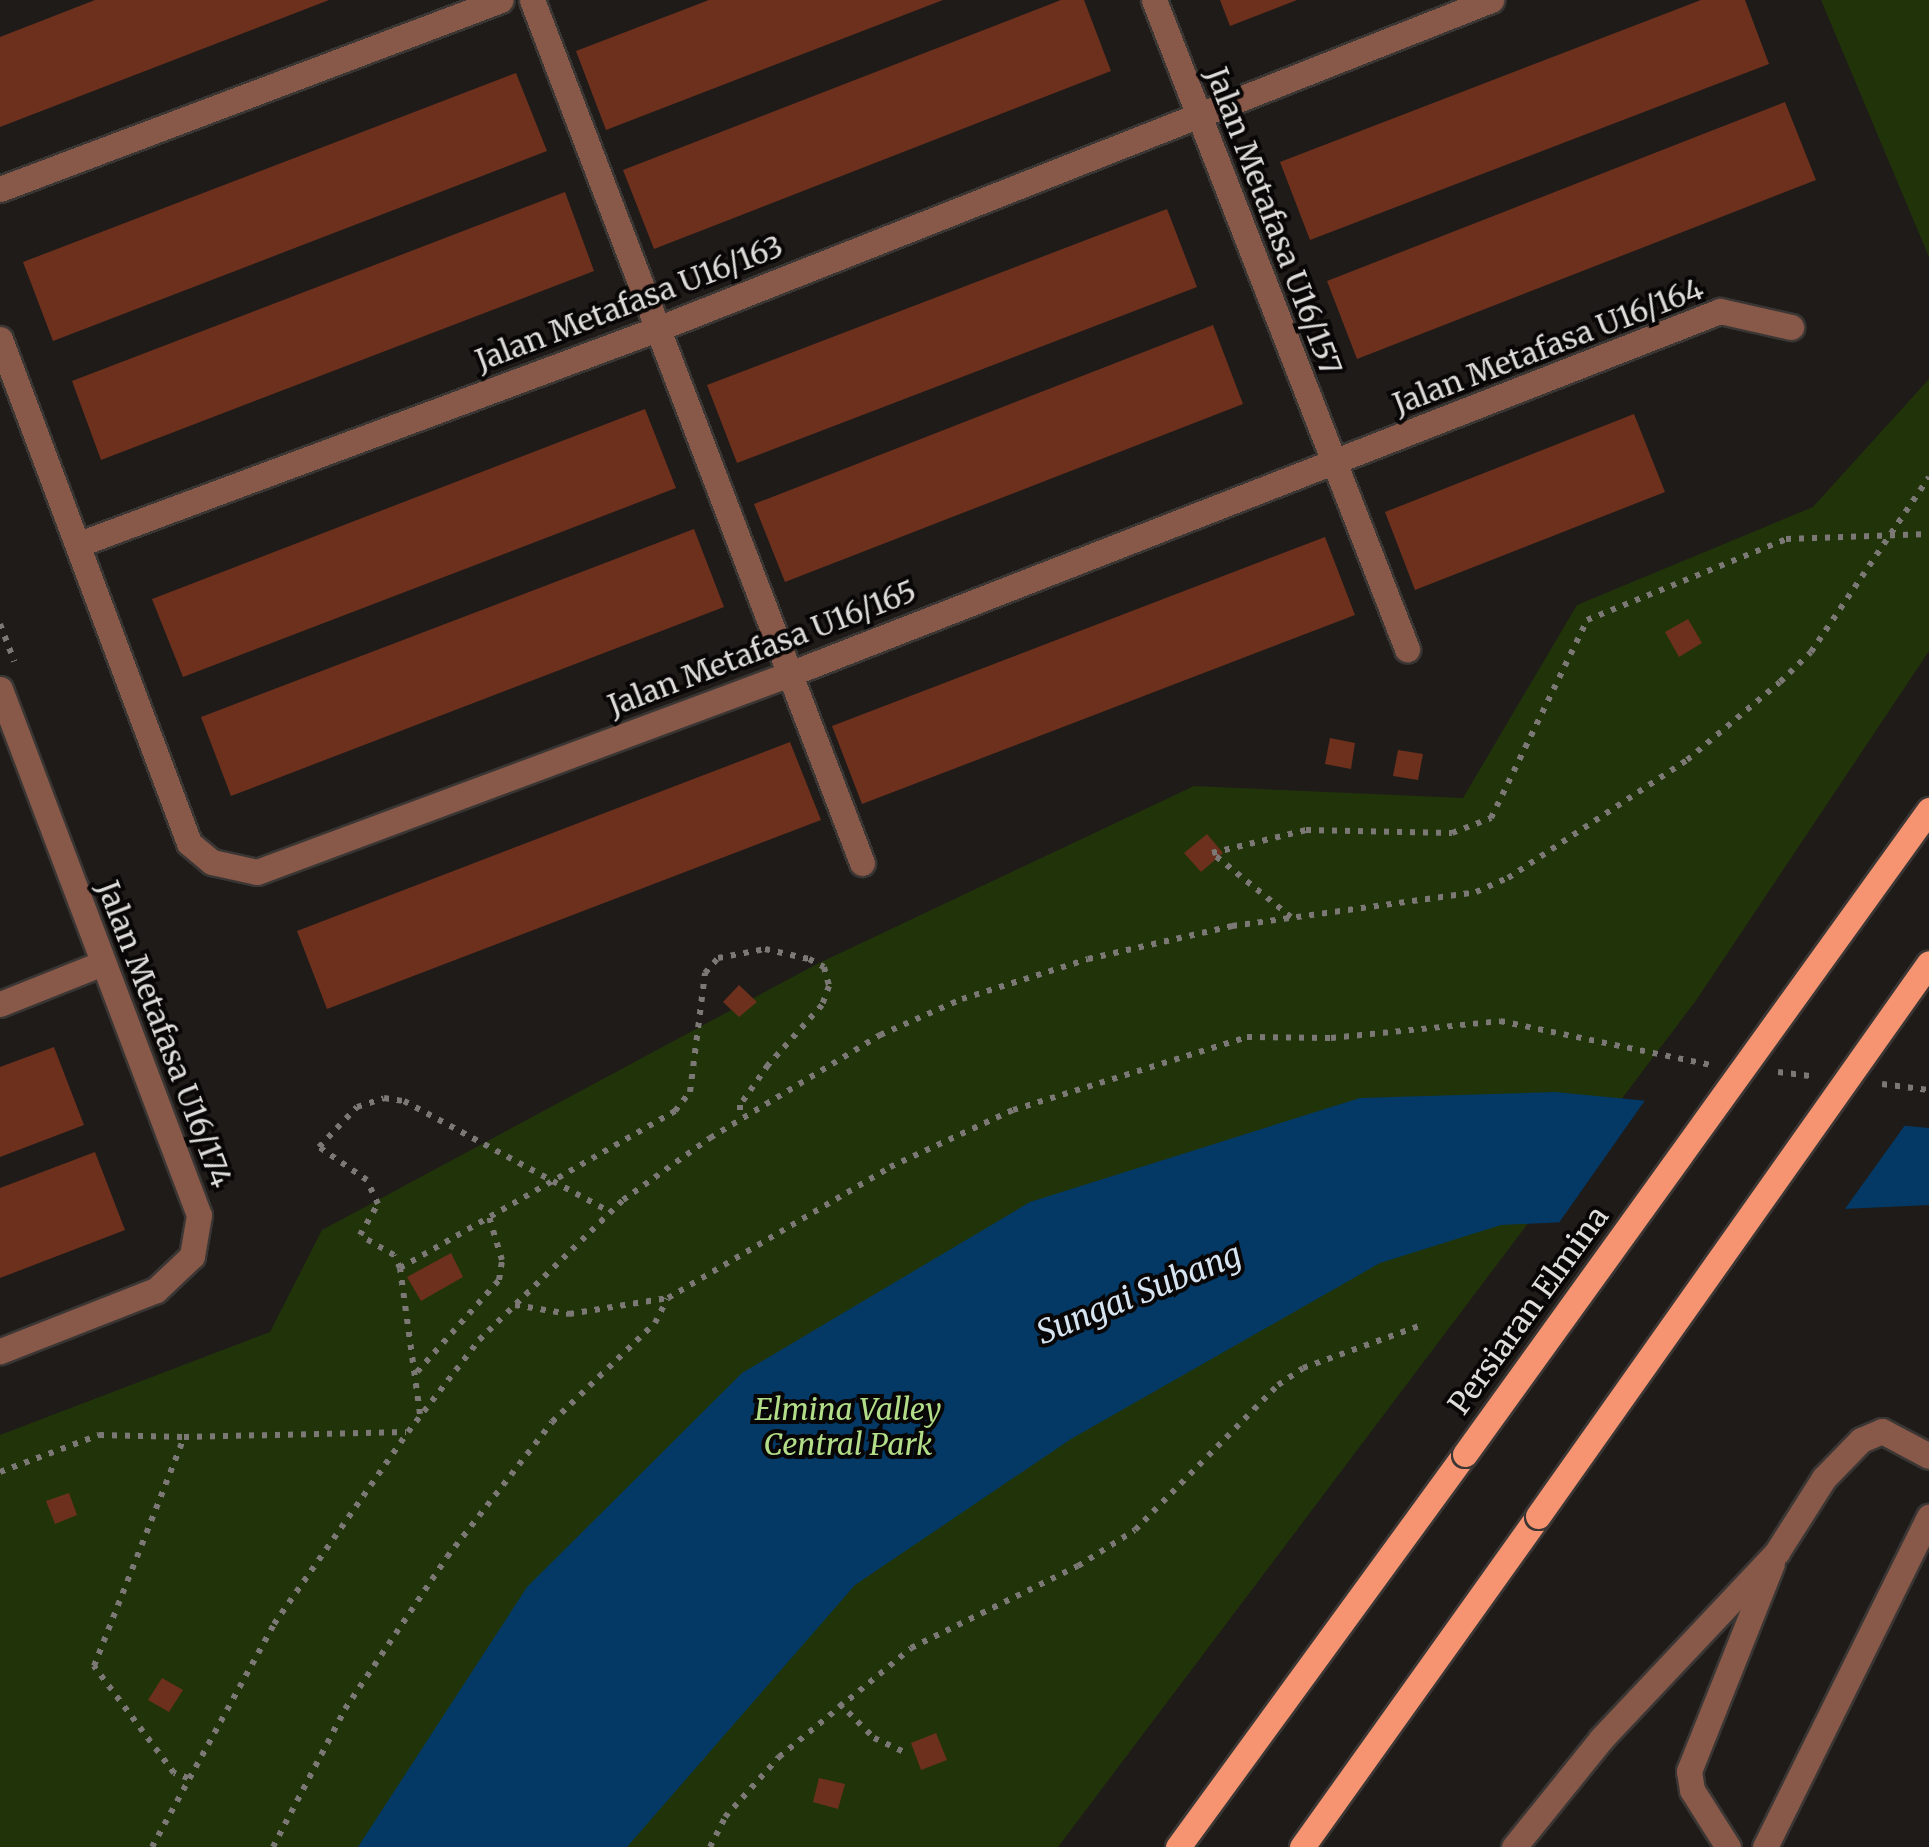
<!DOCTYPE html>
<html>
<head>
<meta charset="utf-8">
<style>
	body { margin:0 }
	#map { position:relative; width:1929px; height:1847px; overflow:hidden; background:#1f1b19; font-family:Merriweather,serif }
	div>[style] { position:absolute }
	.green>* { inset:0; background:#213409 }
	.water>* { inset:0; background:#033964 }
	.pier>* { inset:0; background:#1f1b19 }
	.building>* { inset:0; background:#6c301d }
	.path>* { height:6px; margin-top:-3px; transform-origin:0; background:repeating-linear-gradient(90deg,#7b7876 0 5px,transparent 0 13px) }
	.roads { filter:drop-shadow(2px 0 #3a3634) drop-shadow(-2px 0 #3a3634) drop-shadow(0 2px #3a3634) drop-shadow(0 -2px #3a3634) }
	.minor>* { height:25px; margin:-12.5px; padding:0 12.5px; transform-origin:12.5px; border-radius:12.5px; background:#885848 }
	.major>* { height:25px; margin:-12.5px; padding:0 12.5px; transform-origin:12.5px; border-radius:12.5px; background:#f69472 }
	.bridges { filter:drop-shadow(2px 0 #3a3634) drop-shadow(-2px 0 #3a3634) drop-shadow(0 2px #3a3634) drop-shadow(0 -2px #3a3634) }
	.major-bridge>* { height:25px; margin:-12.5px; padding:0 12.5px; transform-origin:12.5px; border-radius:12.5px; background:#f69472 }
	span { translate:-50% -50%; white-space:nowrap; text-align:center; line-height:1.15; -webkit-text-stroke:8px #080606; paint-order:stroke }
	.street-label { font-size:30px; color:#dfdddb }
	.park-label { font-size:30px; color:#b3de89; font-style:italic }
	.water-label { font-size:32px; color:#d6e3f1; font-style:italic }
</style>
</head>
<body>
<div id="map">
	<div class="green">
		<div style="clip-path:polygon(1821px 0,1929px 0,1929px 257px)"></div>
		<div style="clip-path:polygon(1929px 379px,1929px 651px,1697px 999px,1058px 1847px,0 1847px,0 1435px,270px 1332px,322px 1230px,817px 964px,1194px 786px,1463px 798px,1577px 605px,1813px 507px)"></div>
	</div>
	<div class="water">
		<div style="clip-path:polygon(1555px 1092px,1929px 1128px,1929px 1205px,1501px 1225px,1380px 1263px,1071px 1439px,855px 1585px,627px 1847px,358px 1847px,527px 1587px,742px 1373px,1030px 1202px,1360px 1098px)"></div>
	</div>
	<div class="pier">
		<div style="clip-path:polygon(1648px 1096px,1908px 1121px,1842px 1213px,1556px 1227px)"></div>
	</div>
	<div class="building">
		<div style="clip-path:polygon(95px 0,329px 0,0 127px,0 37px)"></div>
		<div style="clip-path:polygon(709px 0,943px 0,606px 130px,576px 51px)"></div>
		<div style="clip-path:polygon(1061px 0,1084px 0,1111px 71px,654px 249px,623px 170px)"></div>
		<div style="clip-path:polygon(1220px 0,1297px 0,1230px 26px)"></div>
		<div style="clip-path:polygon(1701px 0,1745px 0,1769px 64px,1310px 240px,1280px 162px)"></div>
		<div style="clip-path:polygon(516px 73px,547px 151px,53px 341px,23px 262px)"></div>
		<div style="clip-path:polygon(1785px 102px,1816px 180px,1357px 359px,1327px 281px)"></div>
		<div style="clip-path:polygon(565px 192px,594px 271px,101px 460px,72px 381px)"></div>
		<div style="clip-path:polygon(1167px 209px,1197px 287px,737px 463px,707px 385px)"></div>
		<div style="clip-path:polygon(1213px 325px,1243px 404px,785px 582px,754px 504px)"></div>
		<div style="clip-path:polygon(645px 409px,676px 488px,183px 677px,152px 599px)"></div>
		<div style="clip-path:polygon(1634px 414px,1665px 492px,1415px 590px,1385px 512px)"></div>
		<div style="clip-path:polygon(694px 529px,724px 607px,231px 796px,201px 717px)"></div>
		<div style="clip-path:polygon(1325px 537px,1355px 615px,862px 804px,832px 726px)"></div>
		<div style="clip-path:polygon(1688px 619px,1702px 643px,1679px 657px,1665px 632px)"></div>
		<div style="clip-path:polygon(1330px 738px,1355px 743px,1351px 769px,1325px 764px)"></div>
		<div style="clip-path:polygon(790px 742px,821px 820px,327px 1009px,297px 931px)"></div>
		<div style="clip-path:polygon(1398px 750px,1423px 754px,1418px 780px,1393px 776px)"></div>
		<div style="clip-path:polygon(1207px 834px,1223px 853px,1201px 872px,1184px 853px)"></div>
		<div style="clip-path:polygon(739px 985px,757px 1002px,739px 1017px,723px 1002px)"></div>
		<div style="clip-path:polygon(54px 1047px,84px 1125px,0 1157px,0 1067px)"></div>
		<div style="clip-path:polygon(95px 1152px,125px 1230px,0 1278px,0 1188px)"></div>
		<div style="clip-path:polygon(451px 1253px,463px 1277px,421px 1301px,407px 1277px)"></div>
		<div style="clip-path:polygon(69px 1493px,77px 1515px,55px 1524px,46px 1501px)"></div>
		<div style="clip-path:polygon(162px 1678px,183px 1690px,169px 1712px,148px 1700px)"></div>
		<div style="clip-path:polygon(936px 1733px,947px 1760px,921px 1770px,911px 1743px)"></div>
		<div style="clip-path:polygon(819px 1778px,845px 1784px,838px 1809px,813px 1802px)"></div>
	</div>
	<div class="path">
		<div style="left:0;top:624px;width:40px;rotate:69deg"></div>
		<div style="left:1291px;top:917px;width:102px;rotate:-141deg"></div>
		<div style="left:1212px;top:853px;width:97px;rotate:-13.7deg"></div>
		<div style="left:1306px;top:830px;width:146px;rotate:1.2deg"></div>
		<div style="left:1452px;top:833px;width:42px;rotate:-21deg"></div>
		<div style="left:1491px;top:818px;width:220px;rotate:-64.1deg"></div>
		<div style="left:1587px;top:620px;width:215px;rotate:-22.1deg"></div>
		<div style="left:1786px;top:539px;width:143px;rotate:-2deg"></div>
		<div style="left:1778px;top:1072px;width:32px;rotate:7deg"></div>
		<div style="left:1882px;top:1084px;width:47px;rotate:7.3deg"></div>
		<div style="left:400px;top:1268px;width:317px;rotate:-29.7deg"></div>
		<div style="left:675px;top:1111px;width:24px;rotate:-52deg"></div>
		<div style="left:690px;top:1092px;width:120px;rotate:-82.8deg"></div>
		<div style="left:705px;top:973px;width:20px;rotate:-49deg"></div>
		<div style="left:718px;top:958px;width:48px;rotate:-10.8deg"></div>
		<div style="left:765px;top:949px;width:45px;rotate:12.8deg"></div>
		<div style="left:809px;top:959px;width:17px;rotate:28deg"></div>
		<div style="left:824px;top:967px;width:20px;rotate:75deg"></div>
		<div style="left:829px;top:986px;width:20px;rotate:110deg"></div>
		<div style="left:822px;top:1005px;width:81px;rotate:132deg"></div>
		<div style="left:768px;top:1065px;width:49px;rotate:125deg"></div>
		<div style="left:740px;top:1105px;width:13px;rotate:90deg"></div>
		<div style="left:515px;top:1305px;width:55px;rotate:9.5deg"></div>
		<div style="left:569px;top:1314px;width:100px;rotate:-9.2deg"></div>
		<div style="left:668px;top:1298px;width:258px;rotate:-30.5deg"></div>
		<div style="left:890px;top:1167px;width:136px;rotate:-24.9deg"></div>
		<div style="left:1013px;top:1110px;width:245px;rotate:-17.3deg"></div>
		<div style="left:1247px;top:1037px;width:84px;rotate:0.7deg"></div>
		<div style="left:1331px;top:1038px;width:170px;rotate:-5.7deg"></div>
		<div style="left:1500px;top:1021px;width:216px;rotate:11.8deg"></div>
		<div style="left:417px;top:1372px;width:123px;rotate:-48.3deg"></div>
		<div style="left:499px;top:1280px;width:20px;rotate:-81deg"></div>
		<div style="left:502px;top:1260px;width:45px;rotate:-106.8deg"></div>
		<div style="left:420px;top:1414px;width:147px;rotate:-97.8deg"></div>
		<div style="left:400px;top:1268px;width:14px;rotate:-115deg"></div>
		<div style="left:394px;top:1255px;width:39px;rotate:-150deg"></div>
		<div style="left:360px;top:1235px;width:36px;rotate:-60deg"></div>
		<div style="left:378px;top:1204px;width:26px;rotate:-115deg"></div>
		<div style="left:367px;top:1180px;width:58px;rotate:-145.5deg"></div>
		<div style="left:319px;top:1147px;width:55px;rotate:-46.5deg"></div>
		<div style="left:357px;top:1107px;width:28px;rotate:-18deg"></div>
		<div style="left:384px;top:1098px;width:20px;rotate:9deg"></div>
		<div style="left:404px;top:1101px;width:234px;rotate:28.3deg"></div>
		<div style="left:0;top:1472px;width:106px;rotate:-20.5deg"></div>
		<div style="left:99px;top:1435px;width:85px;rotate:1.3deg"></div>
		<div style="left:839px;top:1703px;width:49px;rotate:45deg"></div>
		<div style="left:874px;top:1738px;width:38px;rotate:25deg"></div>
		<div style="left:188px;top:1778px;width:15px;rotate:-160deg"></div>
		<div style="left:174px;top:1773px;width:134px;rotate:-126.8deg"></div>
		<div style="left:94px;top:1666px;width:246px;rotate:-68.5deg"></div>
		<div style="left:184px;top:1437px;width:222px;rotate:-1.3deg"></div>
		<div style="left:152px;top:1847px;width:254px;rotate:-61.3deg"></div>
		<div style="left:274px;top:1624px;width:234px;rotate:-55.1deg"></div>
		<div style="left:408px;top:1432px;width:116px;rotate:-52.3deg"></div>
		<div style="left:479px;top:1340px;width:201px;rotate:-44.2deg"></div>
		<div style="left:623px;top:1200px;width:107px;rotate:-35.5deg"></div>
		<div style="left:710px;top:1138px;width:199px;rotate:-31.2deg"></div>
		<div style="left:880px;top:1035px;width:90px;rotate:-23.7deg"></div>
		<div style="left:962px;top:999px;width:132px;rotate:-17.6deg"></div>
		<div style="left:1088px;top:959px;width:148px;rotate:-12.9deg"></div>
		<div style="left:1232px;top:926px;width:246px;rotate:-7.9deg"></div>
		<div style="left:1476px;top:892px;width:35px;rotate:-24deg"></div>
		<div style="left:1508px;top:878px;width:214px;rotate:-33.4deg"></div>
		<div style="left:1687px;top:760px;width:121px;rotate:-40deg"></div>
		<div style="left:1780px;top:682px;width:43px;rotate:-44.1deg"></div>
		<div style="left:1811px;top:652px;width:211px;rotate:-56deg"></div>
		<div style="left:273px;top:1847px;width:156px;rotate:-62.4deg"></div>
		<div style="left:345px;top:1709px;width:183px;rotate:-56.1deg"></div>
		<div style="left:447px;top:1557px;width:171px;rotate:-52.1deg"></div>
		<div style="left:552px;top:1422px;width:143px;rotate:-43.9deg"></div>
		<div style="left:655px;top:1323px;width:27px;rotate:-63deg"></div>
		<div style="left:710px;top:1847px;width:34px;rotate:-63deg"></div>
		<div style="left:725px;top:1817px;width:81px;rotate:-48deg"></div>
		<div style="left:779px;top:1757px;width:171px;rotate:-39.5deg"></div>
		<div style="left:911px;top:1648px;width:186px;rotate:-26.2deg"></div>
		<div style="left:1078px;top:1566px;width:67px;rotate:-32.3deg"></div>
		<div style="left:1135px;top:1530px;width:204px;rotate:-45.4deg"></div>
		<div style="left:1278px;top:1385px;width:30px;rotate:-34deg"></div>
		<div style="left:1303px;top:1368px;width:123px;rotate:-19.9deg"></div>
	</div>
	<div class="roads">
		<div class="minor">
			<div style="left:532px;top:0;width:924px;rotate:69.07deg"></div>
			<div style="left:1154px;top:0;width:697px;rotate:68.7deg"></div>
			<div style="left:0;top:189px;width:535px;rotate:-20.67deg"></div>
			<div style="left:0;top:339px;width:538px;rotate:69.44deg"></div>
			<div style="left:189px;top:843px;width:30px;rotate:40deg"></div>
			<div style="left:212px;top:862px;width:46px;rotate:12.5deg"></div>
			<div style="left:257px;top:872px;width:571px;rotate:-20.4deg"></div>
			<div style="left:792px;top:673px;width:996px;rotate:-21.31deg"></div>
			<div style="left:1720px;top:311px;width:73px;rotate:12.7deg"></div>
			<div style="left:79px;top:544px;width:617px;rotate:-20.4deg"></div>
			<div style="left:657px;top:329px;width:897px;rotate:-21.53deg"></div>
			<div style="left:0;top:689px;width:562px;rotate:69.28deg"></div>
			<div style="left:199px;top:1215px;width:42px;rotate:99.7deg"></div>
			<div style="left:192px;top:1256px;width:50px;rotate:136.6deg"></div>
			<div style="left:156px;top:1290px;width:168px;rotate:158.6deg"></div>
			<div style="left:0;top:1004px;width:111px;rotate:-21.7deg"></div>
			<div style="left:1514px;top:1847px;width:139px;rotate:-51.1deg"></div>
			<div style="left:1601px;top:1739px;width:257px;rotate:-46.7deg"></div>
			<div style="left:1777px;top:1552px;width:88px;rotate:-57.6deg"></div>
			<div style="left:1824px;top:1478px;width:53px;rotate:-45.8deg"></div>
			<div style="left:1861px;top:1440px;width:23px;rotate:-23deg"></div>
			<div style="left:1882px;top:1431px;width:53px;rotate:28deg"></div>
			<div style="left:1728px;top:1847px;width:67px;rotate:-122.3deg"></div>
			<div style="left:1692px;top:1790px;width:19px;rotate:-99deg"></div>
			<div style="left:1689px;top:1771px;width:223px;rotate:-68.2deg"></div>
			<div style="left:1765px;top:1847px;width:369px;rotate:-63.6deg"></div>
		</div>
		<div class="major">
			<div style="left:1178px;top:1847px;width:487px;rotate:-53.9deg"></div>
			<div style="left:1302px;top:1847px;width:407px;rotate:-54.5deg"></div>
		</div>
	</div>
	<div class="bridges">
		<div class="major-bridge">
			<div style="left:1465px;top:1454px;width:794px;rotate:-54.23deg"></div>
			<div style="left:1538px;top:1516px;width:677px;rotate:-54.74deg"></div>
		</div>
	</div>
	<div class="street-label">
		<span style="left:1274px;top:221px;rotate:69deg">Jalan Metafasa U16/157</span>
		<span style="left:629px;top:303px;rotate:-21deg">Jalan Metafasa U16/163</span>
		<span style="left:1548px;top:346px;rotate:-21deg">Jalan Metafasa U16/164</span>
		<span style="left:762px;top:648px;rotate:-21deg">Jalan Metafasa U16/165</span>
		<span style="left:165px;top:1034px;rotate:69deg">Jalan Metafasa U16/174</span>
		<span style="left:1528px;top:1310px;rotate:-54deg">Persiaran Elmina</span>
	</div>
	<div class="park-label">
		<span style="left:848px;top:1426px">Elmina Valley<br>Central Park</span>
	</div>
	<div class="water-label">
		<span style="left:1139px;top:1294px;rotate:-22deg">Sungai Subang</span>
	</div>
</div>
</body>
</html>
